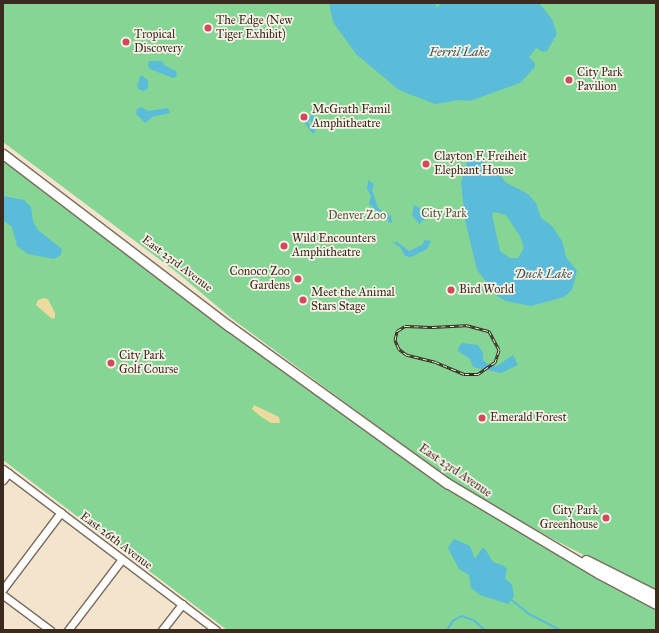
<!DOCTYPE html>
<html>
<head>
<meta charset="utf-8">
<style>
	body { margin:0 }
	#map { position:relative; width:659px; height:633px; overflow:hidden; background:#f3e5cd; font-family:"IM FELL Great Primer",serif }
	div>[style] { position:absolute }
	.green>* { inset:0; background:#85d594 }
	.sand>* { inset:0; background:#eeda9e }
	.water>* { inset:0; background:#5abcd8 }
	.stream>* { height:1.5px; margin:-0.75px; padding:0 0.75px; transform-origin:0.75px; border-radius:0.75px; background:#5abcd8 }
	.roads { filter:drop-shadow(1px 0 #7b6b5b) drop-shadow(-1px 0 #7b6b5b) drop-shadow(0 1px #7b6b5b) drop-shadow(0 -1px #7b6b5b) }
	.minor>* { height:7px; margin:-3.5px; padding:0 3.5px; transform-origin:3.5px; border-radius:3.5px; background:#fff }
	.major>* { height:9px; margin:-4.5px; padding:0 4.5px; transform-origin:4.5px; border-radius:4.5px; background:#fff }
	.rail>* { height:3px; margin-top:-1.5px; transform-origin:0; background:repeating-linear-gradient(90deg,#f7f3e8 0 4.5px,#3b2a1e 0 9px); box-sizing:border-box; border-block:1px solid #3b2a1e }
	.dots>* { width:11px; height:11px; translate:-50% -50%; box-sizing:border-box; border:2px solid #f7f3e8; border-radius:50% }
	span { translate:-50% -50%; white-space:nowrap; text-align:center; line-height:1.15; -webkit-text-stroke:3.5px #f7f3e8; paint-order:stroke }
	.poi-label { font-size:12px; color:#3b2a1e }
	.left { translate:0 -50%; text-align:left }
	.right { translate:-100% -50%; text-align:right }
	.park-label { font-size:12px; color:#4e553c }
	.street-label { font-size:12px; color:#3b2a1e }
	.water-label { font-size:13px; color:#445656; font-style:italic }
	.frame { position:absolute; inset:0; border:4px solid #3b2a1e; pointer-events:none }
</style>
</head>
<body>
<div id="map">
	<div class="green">
		<div style="clip-path:polygon(3px 3px,656px 3px,656px 593px,511px 517px,443px 475px,231px 318px,179px 274px,3px 142px)"></div>
		<div style="clip-path:polygon(3px 158px,193px 303px,441px 485px,604px 582px,656px 609px,656px 630px,227px 630px,3px 460px)"></div>
	</div>
	<div class="sand">
		<div style="clip-path:polygon(44px 298px,48px 299px,55px 313px,55px 318px,52px 319px,36px 305px,38px 300px)"></div>
		<div style="clip-path:polygon(254px 405px,279px 417px,280px 423px,271px 423px,260px 416px,252px 409px)"></div>
	</div>
	<div class="water">
		<div style="clip-path:polygon(329px 3px,436px 3px,436px 8px,442px 3px,539px 3px,552px 19px,557px 34px,547px 51px,543px 52px,536px 48px,529px 57px,535px 63px,535px 67px,520px 83px,470px 101px,460px 100px,435px 104px,399px 90px,356px 54px,333px 22px)"></div>
		<div style="clip-path:polygon(149px 61px,162px 61px,164px 65px,176px 71px,177px 76px,173px 78px,150px 69px,148px 66px)"></div>
		<div style="clip-path:polygon(141px 75px,148px 80px,148px 88px,144px 91px,138px 89px,137px 85px)"></div>
		<div style="clip-path:polygon(141px 107px,148px 111px,168px 108px,170px 113px,152px 117px,145px 123px,136px 114px,137px 109px)"></div>
		<div style="clip-path:polygon(312px 115px,320px 122px,321px 128px,308px 120px,308px 123px,316px 131px,313px 134px,304px 122px)"></div>
		<div style="clip-path:polygon(evenodd,476px 158px,476px 161px,485px 162px,497px 170px,505px 182px,528px 194px,536px 203px,541px 218px,552px 226px,562px 241px,566px 257px,577px 271px,572px 290px,564px 297px,531px 306px,506px 301px,497px 296px,477px 270px,465px 220px,461px 182px,468px 159px,476px 158px,494px 212px,506px 215px,520px 236px,524px 248px,518px 258px,510px 258px,500px 251px,492px 215px,494px 212px)"></div>
		<div style="clip-path:polygon(368px 180px,374px 184px,372px 190px,378px 208px,391px 216px,392px 223px,388px 222px,387px 216px,380px 218px,377px 211px,369px 204px,371px 196px,367px 189px)"></div>
		<div style="clip-path:polygon(3px 196px,24px 200px,31px 207px,33px 221px,38px 230px,62px 249px,61px 255px,54px 259px,28px 254px,17px 246px,12px 227px,3px 220px)"></div>
		<div style="clip-path:polygon(414px 205px,420px 208px,419px 213px,426px 218px,419px 224px,412px 215px)"></div>
		<div style="clip-path:polygon(425px 240px,431px 241px,427px 249px,411px 257px,405px 256px,400px 247px,391px 242px,396px 243px,396px 241px,409px 251px,422px 245px)"></div>
		<div style="clip-path:polygon(463px 343px,478px 345px,483px 353px,483px 360px,489px 365px,497px 366px,513px 355px,518px 365px,501px 373px,473px 367px,470px 359px,458px 351px,459px 346px)"></div>
		<div style="clip-path:polygon(454px 539px,470px 546px,475px 559px,482px 548px,485px 549px,493px 562px,504px 566px,507px 569px,505px 578px,512px 585px,514px 596px,508px 604px,480px 595px,471px 588px,469px 575px,459px 569px,448px 548px)"></div>
	</div>
	<div class="stream">
		<div style="left:512px;top:600px;width:22px;rotate:39deg"></div>
		<div style="left:529px;top:614px;width:35px;rotate:27deg"></div>
		<div style="left:447px;top:630px;width:11px;rotate:-56deg"></div>
		<div style="left:453px;top:621px;width:10px;rotate:-29deg"></div>
		<div style="left:462px;top:616px;width:14px;rotate:21deg"></div>
		<div style="left:475px;top:621px;width:13px;rotate:42deg"></div>
	</div>
	<div class="roads">
		<div class="minor">
			<div style="left:3px;top:469px;width:267px;rotate:37.1deg"></div>
			<div style="left:3px;top:480px;width:9px;rotate:-54deg"></div>
			<div style="left:3px;top:589px;width:96px;rotate:-53deg"></div>
			<div style="left:3px;top:595px;width:59px;rotate:36.7deg"></div>
			<div style="left:68px;top:630px;width:89px;rotate:-52.7deg"></div>
			<div style="left:162px;top:630px;width:33px;rotate:-52deg"></div>
		</div>
		<div class="major">
			<div style="left:3px;top:154px;width:284px;rotate:37.3deg"></div>
			<div style="left:229px;top:326px;width:269px;rotate:35.8deg"></div>
			<div style="left:447px;top:483px;width:176px;rotate:30.8deg"></div>
			<div style="left:598px;top:573px;width:66px;rotate:28.1deg"></div>
			<div style="left:586px;top:560px;width:78px;rotate:26.6deg"></div>
		</div>
	</div>
	<div class="rail">
		<div style="left:466px;top:325px;width:24px;rotate:15deg"></div>
		<div style="left:489px;top:331px;width:21px;rotate:62deg"></div>
		<div style="left:499px;top:350px;width:13px;rotate:108deg"></div>
		<div style="left:495px;top:362px;width:21px;rotate:145deg"></div>
		<div style="left:478px;top:374px;width:14px;rotate:180deg"></div>
		<div style="left:464px;top:374px;width:30px;rotate:-157deg"></div>
		<div style="left:436px;top:362px;width:30px;rotate:-166deg"></div>
		<div style="left:407px;top:355px;width:10px;rotate:-143deg"></div>
		<div style="left:399px;top:349px;width:10px;rotate:-114deg"></div>
		<div style="left:395px;top:340px;width:9px;rotate:-77deg"></div>
		<div style="left:397px;top:331px;width:9px;rotate:-32deg"></div>
		<div style="left:405px;top:326px;width:27px;rotate:2deg"></div>
		<div style="left:432px;top:327px;width:34px;rotate:-3deg"></div>
	</div>
	<div class="dots">
		<div style="left:208px;top:28px;background:#d1495b"></div>
		<div style="left:126px;top:42px;background:#d1495b"></div>
		<div style="left:569px;top:80px;background:#d1495b"></div>
		<div style="left:304px;top:117px;background:#d1495b"></div>
		<div style="left:426px;top:164px;background:#d1495b"></div>
		<div style="left:284px;top:246px;background:#d1495b"></div>
		<div style="left:298px;top:279px;background:#d1495b"></div>
		<div style="left:451px;top:290px;background:#d1495b"></div>
		<div style="left:303px;top:300px;background:#d1495b"></div>
		<div style="left:111px;top:363px;background:#d1495b"></div>
		<div style="left:482px;top:418px;background:#d1495b"></div>
		<div style="left:606px;top:518px;background:#d1495b"></div>
	</div>
	<div class="poi-label">
		<span class="left" style="left:216px;top:28px">The Edge (New<br>Tiger Exhibit)</span>
		<span class="left" style="left:134px;top:42px">Tropical<br>Discovery</span>
		<span class="left" style="left:577px;top:80px">City Park<br>Pavilion</span>
		<span class="left" style="left:312px;top:117px">McGrath Famil<br>Amphitheatre</span>
		<span class="left" style="left:434px;top:164px">Clayton F. Freiheit<br>Elephant House</span>
		<span class="left" style="left:292px;top:246px">Wild Encounters<br>Amphitheatre</span>
		<span class="right" style="left:290px;top:279px">Conoco Zoo<br>Gardens</span>
		<span class="left" style="left:459px;top:290px">Bird World</span>
		<span class="left" style="left:311px;top:300px">Meet the Animal<br>Stars Stage</span>
		<span class="left" style="left:119px;top:363px">City Park<br>Golf Course</span>
		<span class="left" style="left:490px;top:418px">Emerald Forest</span>
		<span class="right" style="left:598px;top:518px">City Park<br>Greenhouse</span>
	</div>
	<div class="park-label">
		<span style="left:444px;top:214px">City Park</span>
		<span style="left:357px;top:216px">Denver Zoo</span>
	</div>
	<div class="street-label">
		<span style="left:177px;top:264px;rotate:37deg">East 23rd Avenue</span>
		<span style="left:455px;top:471px;rotate:34deg">East 23rd Avenue</span>
		<span style="left:116px;top:541px;rotate:37deg">East 26th Avenue</span>
	</div>
	<div class="water-label">
		<span style="left:459px;top:52px">Ferril Lake</span>
		<span style="left:543px;top:274px">Duck Lake</span>
	</div>
	<div class="frame"></div>
</div>
</body>
</html>
